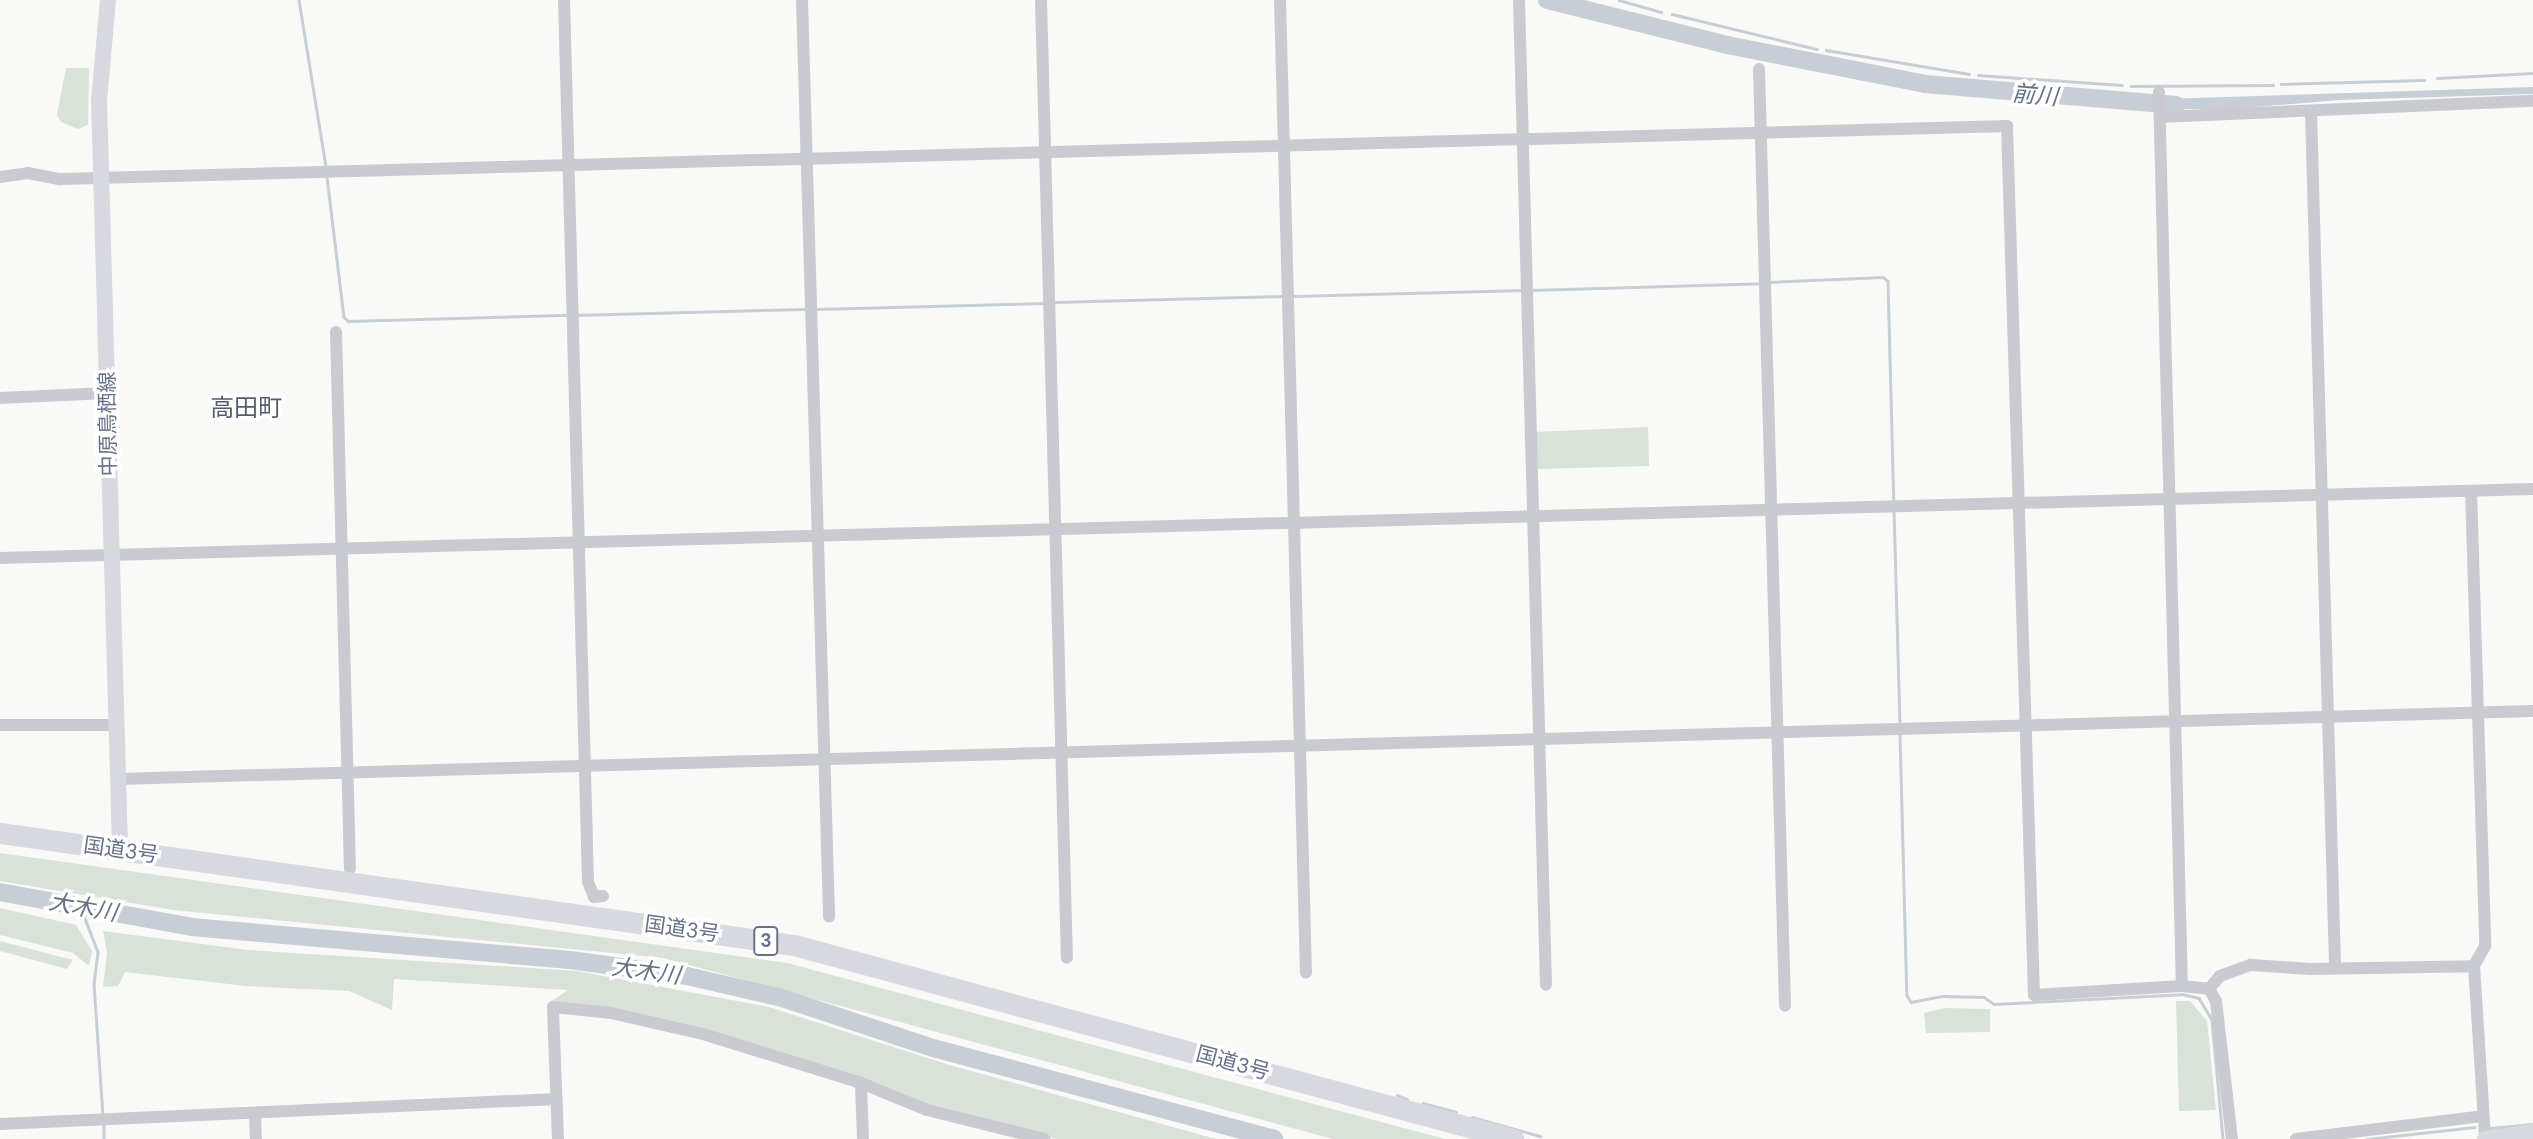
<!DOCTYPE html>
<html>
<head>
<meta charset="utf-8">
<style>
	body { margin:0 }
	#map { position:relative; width:2533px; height:1139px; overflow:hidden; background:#f9f9f7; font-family:"DM Sans","Noto Sans JP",sans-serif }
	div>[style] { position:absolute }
	.green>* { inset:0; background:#d9e2d8 }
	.water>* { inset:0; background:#c8ced5 }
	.stream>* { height:2.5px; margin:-1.25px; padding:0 1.25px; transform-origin:1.25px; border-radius:1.25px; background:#c8ced5 }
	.river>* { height:18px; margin:-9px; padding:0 9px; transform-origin:9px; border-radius:9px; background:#c8ced5 }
	.street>* { height:12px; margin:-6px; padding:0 6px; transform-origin:6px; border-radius:6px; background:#c9cbd0 }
	.secondary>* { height:16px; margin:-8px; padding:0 8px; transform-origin:8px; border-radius:8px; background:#d8d9e0 }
	.highway>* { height:21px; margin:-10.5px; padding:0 10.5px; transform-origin:10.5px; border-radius:10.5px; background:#d8d9e0 }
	span { translate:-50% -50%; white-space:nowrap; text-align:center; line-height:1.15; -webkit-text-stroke:7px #fff; paint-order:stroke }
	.shield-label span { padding:2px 5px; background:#fff; border:2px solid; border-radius:5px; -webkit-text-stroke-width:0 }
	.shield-label { font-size:19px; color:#677189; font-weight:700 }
	.street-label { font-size:21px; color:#677189 }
	.water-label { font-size:23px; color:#637384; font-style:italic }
	.quarter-label { font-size:24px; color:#555d6e }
</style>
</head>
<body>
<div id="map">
	<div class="green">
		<div style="clip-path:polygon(66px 68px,89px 68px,88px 125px,78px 129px,61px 122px,57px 115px)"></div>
		<div style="clip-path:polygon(1648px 427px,1649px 466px,1536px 469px,1535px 432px)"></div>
		<div style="clip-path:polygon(0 853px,787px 963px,1445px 1139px,1333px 1139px,663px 958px,173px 910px,0 881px)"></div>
		<div style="clip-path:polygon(0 908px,76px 925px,92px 951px,89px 966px,73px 953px,0 935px)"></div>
		<div style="clip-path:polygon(103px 931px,248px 950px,577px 971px,769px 1007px,946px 1064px,1216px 1139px,1057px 1139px,956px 1114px,701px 1029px,549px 1003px,568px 990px,394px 979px,392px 1010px,349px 991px,246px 986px,125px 972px,118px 986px,103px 987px,107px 952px)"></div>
		<div style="clip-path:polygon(0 941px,73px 960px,67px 969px,0 951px)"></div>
		<div style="clip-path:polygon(2176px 1001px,2190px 1001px,2207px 1021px,2216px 1110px,2179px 1111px)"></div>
		<div style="clip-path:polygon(1946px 1008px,1990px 1009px,1990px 1032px,1926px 1033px,1924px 1013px)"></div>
	</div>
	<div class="water">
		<div style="clip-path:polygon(2533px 87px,2533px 94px,2339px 100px,2230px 109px,2163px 109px,2163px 99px)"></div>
	</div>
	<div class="stream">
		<div style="left:299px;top:0;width:169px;rotate:80.8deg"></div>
		<div style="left:1619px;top:0;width:44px;rotate:15.9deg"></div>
		<div style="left:1672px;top:14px;width:149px;rotate:13.6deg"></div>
		<div style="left:1826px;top:50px;width:145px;rotate:9.5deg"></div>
		<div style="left:1978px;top:75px;width:144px;rotate:4deg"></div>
		<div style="left:2437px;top:78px;width:96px;rotate:-3deg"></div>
		<div style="left:2281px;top:84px;width:143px;rotate:-1.6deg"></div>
		<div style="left:2131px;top:86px;width:142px;rotate:-0.4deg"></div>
		<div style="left:327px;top:177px;width:141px;rotate:83.1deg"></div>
		<div style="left:344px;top:317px;width:6px;rotate:45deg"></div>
		<div style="left:348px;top:321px;width:221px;rotate:-1.6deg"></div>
		<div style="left:1768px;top:282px;width:115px;rotate:-2.5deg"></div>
		<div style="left:1883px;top:277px;width:6px;rotate:39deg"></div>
		<div style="left:1888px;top:281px;width:222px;rotate:88.5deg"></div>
		<div style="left:1531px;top:290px;width:231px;rotate:-1.7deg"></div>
		<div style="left:1293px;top:296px;width:231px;rotate:-1.5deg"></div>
		<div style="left:1055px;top:302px;width:228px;rotate:-1.5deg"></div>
		<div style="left:817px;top:309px;width:228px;rotate:-1.5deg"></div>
		<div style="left:575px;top:315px;width:232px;rotate:-1.5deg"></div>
		<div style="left:1894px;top:510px;width:214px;rotate:88.4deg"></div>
		<div style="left:1900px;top:734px;width:261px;rotate:88.5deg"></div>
		<div style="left:1907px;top:995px;width:8px;rotate:60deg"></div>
		<div style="left:1911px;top:1002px;width:33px;rotate:-11deg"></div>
		<div style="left:1943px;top:996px;width:41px;rotate:1.4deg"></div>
		<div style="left:1984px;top:997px;width:12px;rotate:35deg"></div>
		<div style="left:1994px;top:1004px;width:188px;rotate:-3deg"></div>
		<div style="left:2182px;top:994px;width:17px;rotate:13deg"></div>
		<div style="left:2199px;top:998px;width:26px;rotate:59deg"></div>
		<div style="left:2212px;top:1020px;width:120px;rotate:84.7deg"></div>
		<div style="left:81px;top:908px;width:47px;rotate:68.9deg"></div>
		<div style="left:98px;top:952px;width:32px;rotate:97deg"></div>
		<div style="left:94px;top:984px;width:131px;rotate:86.1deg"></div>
		<div style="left:1397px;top:1095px;width:11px;rotate:22deg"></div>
		<div style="left:1423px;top:1103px;width:34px;rotate:15deg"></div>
		<div style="left:1472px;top:1117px;width:71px;rotate:15.6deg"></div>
		<div style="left:104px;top:1125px;width:14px;rotate:90deg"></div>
		<div style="left:2491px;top:1128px;width:42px;rotate:-5.4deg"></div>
		<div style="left:2367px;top:1139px;width:108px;rotate:-6.4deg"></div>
	</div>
	<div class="river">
		<div style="left:1547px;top:0;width:186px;rotate:14deg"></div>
		<div style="left:1727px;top:45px;width:202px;rotate:11.1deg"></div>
		<div style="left:1925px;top:84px;width:252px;rotate:4.8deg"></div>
		<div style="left:0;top:892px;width:195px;rotate:10.3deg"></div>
		<div style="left:192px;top:927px;width:379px;rotate:5deg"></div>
		<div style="left:570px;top:960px;width:118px;rotate:7.8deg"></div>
		<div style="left:687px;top:976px;width:98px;rotate:13deg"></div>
		<div style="left:782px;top:998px;width:159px;rotate:18.3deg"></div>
		<div style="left:933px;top:1048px;width:353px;rotate:14.9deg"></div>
	</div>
	<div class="street">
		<div style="left:564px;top:0;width:882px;rotate:88.44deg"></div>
		<div style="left:588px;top:882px;width:16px;rotate:68deg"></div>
		<div style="left:594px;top:897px;width:9px;rotate:-6deg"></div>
		<div style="left:802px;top:0;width:917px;rotate:88.31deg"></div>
		<div style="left:1041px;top:0;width:958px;rotate:88.45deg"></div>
		<div style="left:1280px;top:0;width:973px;rotate:88.47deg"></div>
		<div style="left:1519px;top:0;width:985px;rotate:88.43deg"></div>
		<div style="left:1759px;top:69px;width:937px;rotate:88.41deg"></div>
		<div style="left:2159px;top:92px;width:894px;rotate:88.53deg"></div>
		<div style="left:2311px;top:112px;width:856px;rotate:88.39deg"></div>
		<div style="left:2160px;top:117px;width:373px;rotate:-2.5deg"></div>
		<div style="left:0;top:177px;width:28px;rotate:-8deg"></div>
		<div style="left:28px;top:173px;width:33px;rotate:11deg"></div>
		<div style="left:60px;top:179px;width:1948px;rotate:-1.56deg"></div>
		<div style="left:2007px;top:126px;width:869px;rotate:88.22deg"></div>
		<div style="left:2034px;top:995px;width:148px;rotate:-3.5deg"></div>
		<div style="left:2182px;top:986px;width:27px;rotate:6deg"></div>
		<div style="left:336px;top:332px;width:537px;rotate:88.51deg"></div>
		<div style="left:0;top:398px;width:107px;rotate:-2.7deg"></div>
		<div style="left:2471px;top:491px;width:455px;rotate:88.2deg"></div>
		<div style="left:2485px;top:946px;width:23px;rotate:119deg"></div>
		<div style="left:2474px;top:966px;width:171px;rotate:86.3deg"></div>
		<div style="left:0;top:558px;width:2534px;rotate:-1.56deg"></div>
		<div style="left:0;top:725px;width:116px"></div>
		<div style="left:118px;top:779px;width:2416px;rotate:-1.61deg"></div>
		<div style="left:2209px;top:989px;width:17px;rotate:-50deg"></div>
		<div style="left:2220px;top:976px;width:33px;rotate:-20deg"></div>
		<div style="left:2251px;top:965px;width:59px;rotate:3.9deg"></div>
		<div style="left:2310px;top:969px;width:164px;rotate:-1deg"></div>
		<div style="left:2209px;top:989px;width:14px;rotate:60deg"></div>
		<div style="left:2216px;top:1001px;width:139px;rotate:83.4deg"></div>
		<div style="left:861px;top:1083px;width:56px;rotate:88deg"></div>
		<div style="left:255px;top:1113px;width:26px;rotate:88deg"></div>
		<div style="left:0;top:1124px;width:557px;rotate:-2.57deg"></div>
		<div style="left:558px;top:1139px;width:132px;rotate:-92.2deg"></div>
		<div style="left:553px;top:1007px;width:58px;rotate:5.9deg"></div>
		<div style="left:611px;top:1013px;width:94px;rotate:12.9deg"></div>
		<div style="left:703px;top:1034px;width:165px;rotate:17.2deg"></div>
		<div style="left:861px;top:1083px;width:71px;rotate:22.2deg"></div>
		<div style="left:927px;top:1110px;width:121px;rotate:13.9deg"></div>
		<div style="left:2296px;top:1139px;width:188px;rotate:-7deg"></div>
	</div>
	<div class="secondary">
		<div style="left:108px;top:0;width:100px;rotate:95.1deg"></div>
		<div style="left:99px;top:100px;width:749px;rotate:88.39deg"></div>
		<div style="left:2485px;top:1139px;width:49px;rotate:-8.3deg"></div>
	</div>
	<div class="highway">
		<div style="left:0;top:833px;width:802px;rotate:8.03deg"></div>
		<div style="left:794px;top:945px;width:745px;rotate:15.1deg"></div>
	</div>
	<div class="shield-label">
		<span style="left:766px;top:941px">3</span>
	</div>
	<div class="street-label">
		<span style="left:108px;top:424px;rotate:-91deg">中原鳥栖線</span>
		<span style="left:121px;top:850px;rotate:8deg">国道3号</span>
		<span style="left:682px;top:929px;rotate:8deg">国道3号</span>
		<span style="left:1233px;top:1063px;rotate:15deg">国道3号</span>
	</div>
	<div class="water-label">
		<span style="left:2035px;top:95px;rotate:5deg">前川</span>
		<span style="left:83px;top:907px;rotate:10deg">大木川</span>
		<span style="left:646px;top:971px;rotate:8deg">大木川</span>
	</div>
	<div class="quarter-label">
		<span style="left:246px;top:408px">高田町</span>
	</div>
</div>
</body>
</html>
